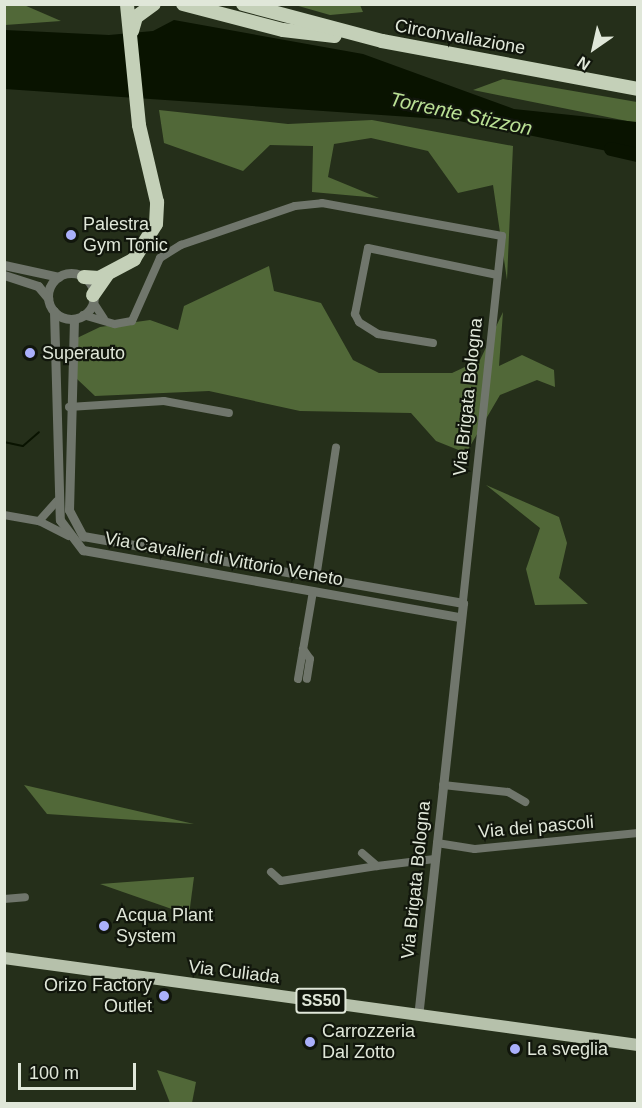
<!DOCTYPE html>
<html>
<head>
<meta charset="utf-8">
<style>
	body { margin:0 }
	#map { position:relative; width:642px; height:1108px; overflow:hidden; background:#252f1a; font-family:Arial,sans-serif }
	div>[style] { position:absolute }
	.forest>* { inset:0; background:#516838 }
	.water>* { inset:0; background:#091300 }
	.stream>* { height:2px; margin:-1px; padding:0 1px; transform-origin:1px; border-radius:1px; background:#091300 }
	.river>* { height:14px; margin:-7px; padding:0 7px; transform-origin:7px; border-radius:7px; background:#091300 }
	.minor>* { height:8px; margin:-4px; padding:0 4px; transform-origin:4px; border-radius:4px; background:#70766c }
	.tertiary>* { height:9px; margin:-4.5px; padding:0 4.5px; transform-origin:4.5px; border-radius:4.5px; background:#70766c }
	.tertiary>.ring { margin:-4.5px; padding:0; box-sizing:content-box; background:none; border:9px solid #70766c; border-radius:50% }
	.primary>* { height:12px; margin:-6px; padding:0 6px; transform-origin:6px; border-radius:6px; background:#b6c1ab }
	.trunk>* { height:14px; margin:-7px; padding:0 7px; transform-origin:7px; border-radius:7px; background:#c4d0b8 }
	.dots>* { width:16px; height:16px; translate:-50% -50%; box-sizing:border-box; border:3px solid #11160c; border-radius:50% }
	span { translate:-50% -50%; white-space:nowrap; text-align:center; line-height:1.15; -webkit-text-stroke:4.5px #11160c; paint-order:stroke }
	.shield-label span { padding:2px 4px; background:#11160c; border:2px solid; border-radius:4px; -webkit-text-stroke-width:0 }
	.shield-label { font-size:16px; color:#e0e7d9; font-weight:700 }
	.street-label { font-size:18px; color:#e0e7d9 }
	.poi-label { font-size:18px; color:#e0e7d9 }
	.left { translate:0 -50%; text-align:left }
	.right { translate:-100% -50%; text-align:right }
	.water-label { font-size:20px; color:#bae095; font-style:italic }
	.frame { position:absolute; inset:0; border:6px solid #e0e7d9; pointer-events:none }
	.north { position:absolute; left:564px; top:18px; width:60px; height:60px; -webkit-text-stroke:4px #11160c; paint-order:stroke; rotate:214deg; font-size:16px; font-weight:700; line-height:24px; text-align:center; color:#e0e7d9 }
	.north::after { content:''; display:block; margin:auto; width:21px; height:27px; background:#e0e7d9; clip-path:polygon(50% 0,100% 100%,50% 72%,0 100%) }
	.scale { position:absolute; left:18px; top:1063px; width:118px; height:27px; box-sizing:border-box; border:3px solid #e0e7d9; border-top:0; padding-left:8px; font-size:18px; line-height:21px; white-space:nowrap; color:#e0e7d9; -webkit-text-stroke:4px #11160c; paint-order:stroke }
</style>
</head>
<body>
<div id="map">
	<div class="forest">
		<div style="clip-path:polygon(5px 4px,24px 5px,61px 21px,5px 25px)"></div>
		<div style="clip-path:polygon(295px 5px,360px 5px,363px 12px,330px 15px)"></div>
		<div style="clip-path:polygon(503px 79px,637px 102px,637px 123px,473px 90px)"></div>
		<div style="clip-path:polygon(159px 110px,288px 124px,372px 120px,513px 146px,507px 280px,493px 185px,458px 193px,428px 151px,371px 138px,334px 144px,328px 177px,379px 198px,312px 192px,313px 146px,270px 145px,243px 171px,164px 143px)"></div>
		<div style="clip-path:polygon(269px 266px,274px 291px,321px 303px,353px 360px,379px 373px,452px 373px,480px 360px,503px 312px,499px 366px,522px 355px,554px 370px,555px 387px,537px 380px,500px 395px,466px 453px,436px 441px,411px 413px,300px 411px,209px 391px,95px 396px,77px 379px,77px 338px,100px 327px,150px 320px,178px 330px,184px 306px)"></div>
		<div style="clip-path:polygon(486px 485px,559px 517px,567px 543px,559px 578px,588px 604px,535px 605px,526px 569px,540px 528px)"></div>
		<div style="clip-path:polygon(24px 785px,194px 824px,47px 814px)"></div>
		<div style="clip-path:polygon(194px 877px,189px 915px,100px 884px)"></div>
		<div style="clip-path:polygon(157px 1070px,196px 1082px,192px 1103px,170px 1103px)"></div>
	</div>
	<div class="water">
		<div style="clip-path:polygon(174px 20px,363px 54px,514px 109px,637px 122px,637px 157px,454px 120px,5px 89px,5px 30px,109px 35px,153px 31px)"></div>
	</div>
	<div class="stream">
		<div style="left:4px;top:442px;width:19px;rotate:12deg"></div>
		<div style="left:23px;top:446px;width:21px;rotate:-41deg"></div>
	</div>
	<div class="river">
		<div style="left:611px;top:149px;width:28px;rotate:13deg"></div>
	</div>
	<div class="minor">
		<div style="left:93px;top:302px;width:20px;rotate:57deg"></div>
		<div style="left:83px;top:315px;width:33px;rotate:16deg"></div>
		<div style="left:115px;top:324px;width:17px;rotate:-10deg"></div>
		<div style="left:132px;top:321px;width:69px;rotate:-66deg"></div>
		<div style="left:160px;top:258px;width:25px;rotate:-32deg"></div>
		<div style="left:181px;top:245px;width:120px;rotate:-18.9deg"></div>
		<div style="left:295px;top:206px;width:27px;rotate:-6deg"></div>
		<div style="left:322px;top:203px;width:183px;rotate:10.4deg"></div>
		<div style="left:502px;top:236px;width:369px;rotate:96.1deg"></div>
		<div style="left:433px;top:343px;width:56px;rotate:-170.7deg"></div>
		<div style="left:378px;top:334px;width:22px;rotate:-148deg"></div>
		<div style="left:359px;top:322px;width:9px;rotate:-117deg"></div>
		<div style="left:355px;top:314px;width:67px;rotate:-78.9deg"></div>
		<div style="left:368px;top:248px;width:132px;rotate:11.8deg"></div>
		<div style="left:69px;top:407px;width:95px;rotate:-3.6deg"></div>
		<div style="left:164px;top:401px;width:66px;rotate:10.5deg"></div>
		<div style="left:57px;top:501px;width:27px;rotate:132deg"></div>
		<div style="left:39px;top:521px;width:33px;rotate:27deg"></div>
		<div style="left:4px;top:515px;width:36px;rotate:10deg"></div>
		<div style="left:316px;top:578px;width:132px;rotate:-81.3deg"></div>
		<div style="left:303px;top:649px;width:12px;rotate:55deg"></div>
		<div style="left:310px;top:659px;width:20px;rotate:99deg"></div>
		<div style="left:298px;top:679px;width:89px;rotate:-80.3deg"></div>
		<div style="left:443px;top:785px;width:65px;rotate:6.1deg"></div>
		<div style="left:508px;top:792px;width:20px;rotate:30deg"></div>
		<div style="left:437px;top:843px;width:38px;rotate:9deg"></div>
		<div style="left:475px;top:849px;width:164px;rotate:-5.6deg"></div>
		<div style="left:362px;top:853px;width:20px;rotate:41deg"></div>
		<div style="left:377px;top:866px;width:58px;rotate:-6.9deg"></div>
		<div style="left:271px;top:872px;width:13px;rotate:42deg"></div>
		<div style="left:281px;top:881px;width:97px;rotate:-8.9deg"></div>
		<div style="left:4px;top:899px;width:21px;rotate:-5deg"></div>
	</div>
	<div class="tertiary">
		<div style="left:4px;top:265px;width:56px;rotate:12.3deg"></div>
		<div class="ring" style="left:48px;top:273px;width:37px;height:37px"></div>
		<div style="left:4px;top:275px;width:36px;rotate:18deg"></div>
		<div style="left:38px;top:286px;width:16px;rotate:50deg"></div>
		<div style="left:54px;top:311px;width:209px;rotate:88.4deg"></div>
		<div style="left:60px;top:520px;width:38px;rotate:53deg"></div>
		<div style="left:83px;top:550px;width:384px;rotate:10.1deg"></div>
		<div style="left:74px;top:319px;width:191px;rotate:91.5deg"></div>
		<div style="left:69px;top:510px;width:30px;rotate:62deg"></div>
		<div style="left:83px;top:536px;width:386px;rotate:10deg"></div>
		<div style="left:463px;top:603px;width:414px;rotate:96.2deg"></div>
	</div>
	<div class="primary">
		<div style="left:4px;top:958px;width:640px;rotate:7.81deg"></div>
	</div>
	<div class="trunk">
		<div style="left:183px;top:4px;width:103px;rotate:14.6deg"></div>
		<div style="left:283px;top:30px;width:52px;rotate:6.6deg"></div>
		<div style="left:243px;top:4px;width:144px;rotate:14.9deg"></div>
		<div style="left:382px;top:41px;width:260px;rotate:10.6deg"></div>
		<div style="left:132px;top:31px;width:15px;rotate:-74deg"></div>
		<div style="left:136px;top:17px;width:22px;rotate:-36deg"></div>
		<div style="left:84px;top:277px;width:15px;rotate:4deg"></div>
		<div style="left:99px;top:278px;width:40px;rotate:-28deg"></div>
		<div style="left:134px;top:259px;width:41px;rotate:-57.8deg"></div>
		<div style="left:156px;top:224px;width:22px;rotate:-87deg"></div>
		<div style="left:157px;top:202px;width:79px;rotate:-103.2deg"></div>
		<div style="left:139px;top:125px;width:122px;rotate:-95.7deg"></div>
		<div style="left:93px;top:295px;width:24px;rotate:-55deg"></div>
	</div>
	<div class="dots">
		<div style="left:71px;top:235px;background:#aab0fb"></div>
		<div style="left:30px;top:353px;background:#aab0fb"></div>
		<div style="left:104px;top:926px;background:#aab0fb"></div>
		<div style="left:164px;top:996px;background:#aab0fb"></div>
		<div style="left:310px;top:1042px;background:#aab0fb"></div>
		<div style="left:515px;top:1049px;background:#aab0fb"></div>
	</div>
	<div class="shield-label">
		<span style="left:321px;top:1001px">SS50</span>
	</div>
	<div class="street-label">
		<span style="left:460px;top:37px;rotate:10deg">Circonvallazione</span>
		<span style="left:468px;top:397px;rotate:-84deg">Via Brigata Bologna</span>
		<span style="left:224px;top:559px;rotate:10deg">Via Cavalieri di Vittorio Veneto</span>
		<span style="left:536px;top:827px;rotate:-5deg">Via dei pascoli</span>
		<span style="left:416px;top:880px;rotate:-84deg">Via Brigata Bologna</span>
		<span style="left:234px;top:972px;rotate:7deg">Via Culiada</span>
	</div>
	<div class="poi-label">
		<span class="left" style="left:83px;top:235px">Palestra<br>Gym Tonic</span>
		<span class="left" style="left:42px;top:353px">Superauto</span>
		<span class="left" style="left:116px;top:926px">Acqua Plant<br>System</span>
		<span class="right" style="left:152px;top:996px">Orizo Factory<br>Outlet</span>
		<span class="left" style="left:322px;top:1042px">Carrozzeria<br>Dal Zotto</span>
		<span class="left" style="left:527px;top:1049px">La sveglia</span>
	</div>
	<div class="water-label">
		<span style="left:461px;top:114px;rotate:12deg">Torrente Stizzon</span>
	</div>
	<div class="frame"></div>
	<div class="north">N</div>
	<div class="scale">100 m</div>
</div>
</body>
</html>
